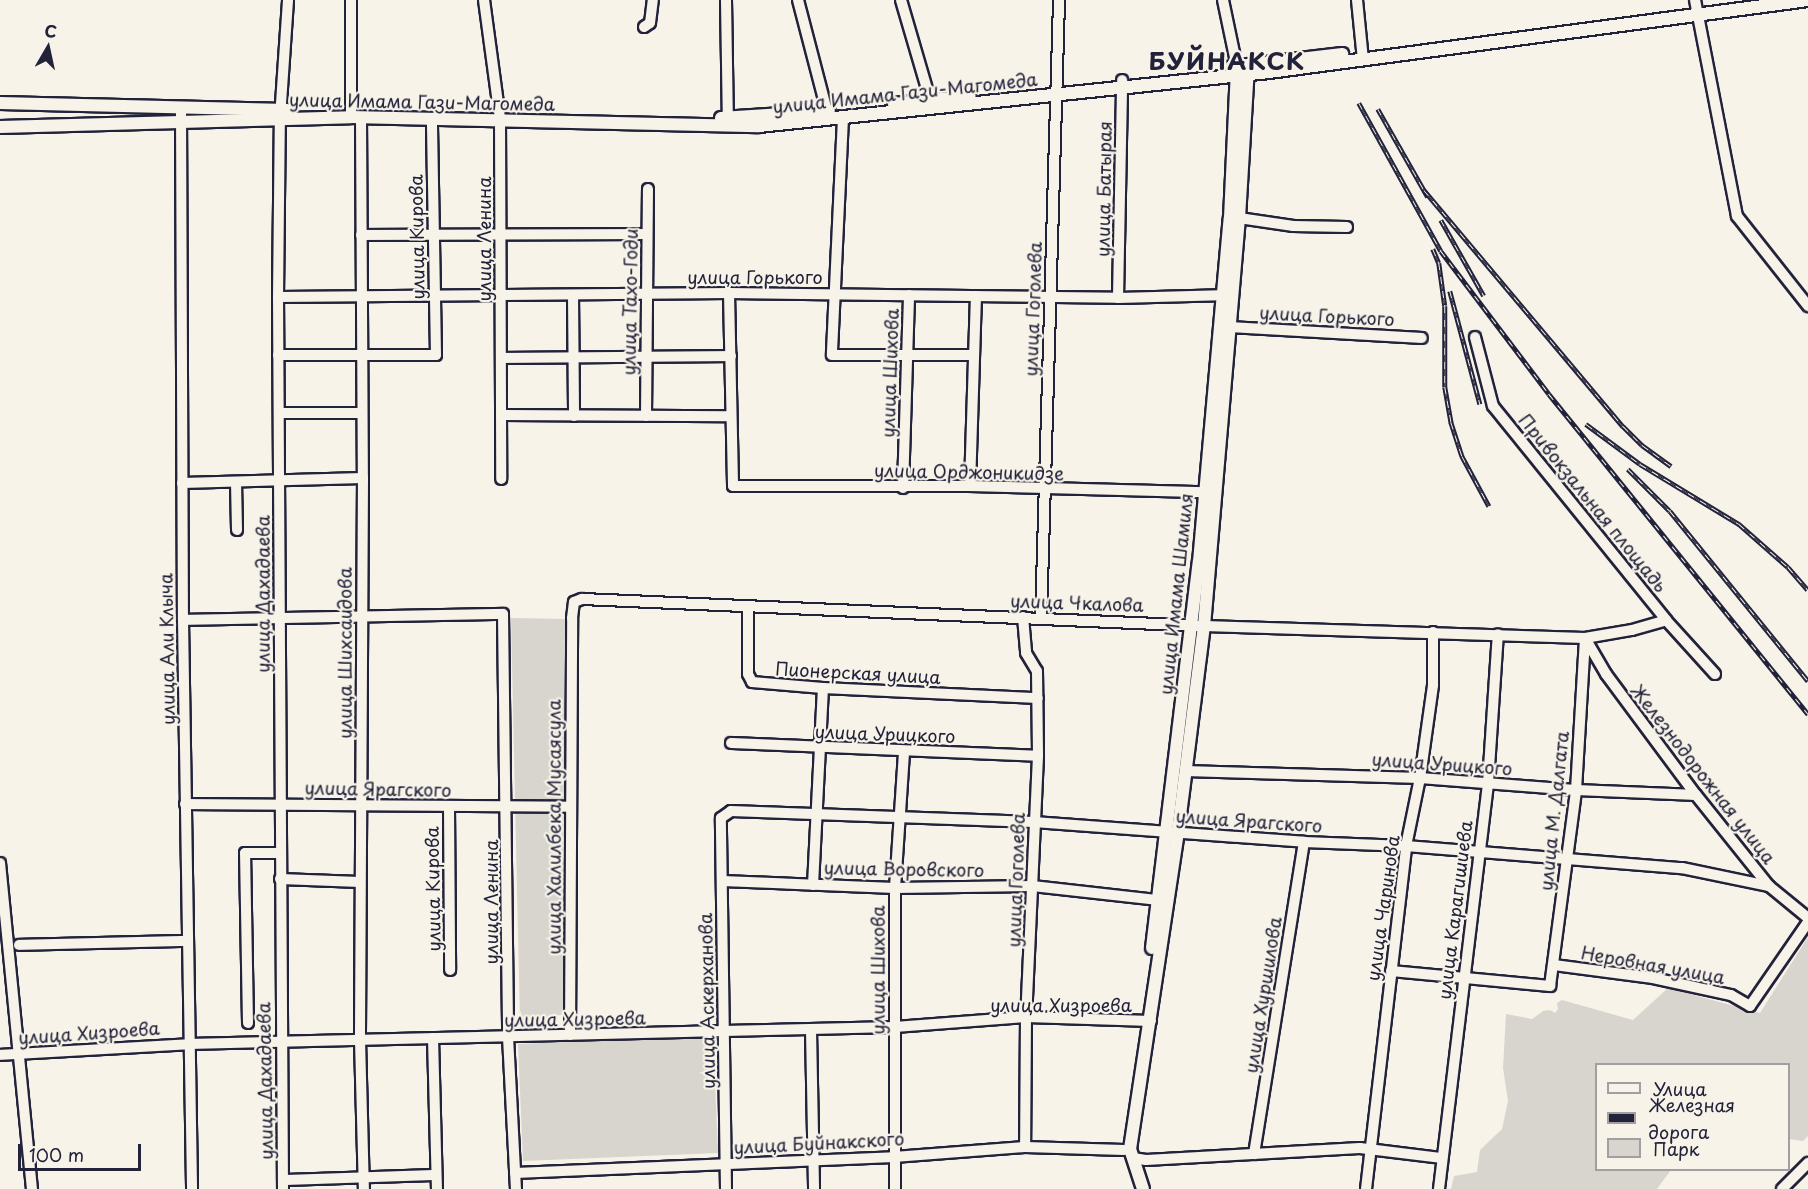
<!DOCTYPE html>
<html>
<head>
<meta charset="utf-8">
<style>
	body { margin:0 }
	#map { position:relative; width:1808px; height:1189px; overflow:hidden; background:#f7f3e8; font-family:"Playpen Sans",sans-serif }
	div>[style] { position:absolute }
	.green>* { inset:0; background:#d8d5cf }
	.roads { filter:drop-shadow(2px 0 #22223b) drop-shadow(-2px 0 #22223b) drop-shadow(0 2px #22223b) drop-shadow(0 -2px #22223b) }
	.minor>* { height:10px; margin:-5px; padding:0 5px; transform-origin:5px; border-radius:5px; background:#f7f3e8 }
	.major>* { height:12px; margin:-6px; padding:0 6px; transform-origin:6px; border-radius:6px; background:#f7f3e8 }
	.rail>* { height:4.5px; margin-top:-2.25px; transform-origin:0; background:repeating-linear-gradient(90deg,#f7f3e8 0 7px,#22223b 0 14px); box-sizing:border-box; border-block:2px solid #22223b }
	span { translate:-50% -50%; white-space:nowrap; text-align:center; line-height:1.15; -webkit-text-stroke:4.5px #f7f3e8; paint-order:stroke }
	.street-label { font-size:18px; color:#22223b }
	.district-label { font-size:24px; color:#22223b; font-weight:700; letter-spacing:1.5px }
	.legend { position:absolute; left:1595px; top:1063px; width:195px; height:108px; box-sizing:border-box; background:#f7f3e8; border:2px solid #a29fa3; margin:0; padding:8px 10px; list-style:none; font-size:18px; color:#22223b }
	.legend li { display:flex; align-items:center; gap:12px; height:30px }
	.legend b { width:30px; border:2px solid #a29fa3 }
	.north { position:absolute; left:18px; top:18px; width:60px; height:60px; -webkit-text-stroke:4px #f7f3e8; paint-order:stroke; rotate:9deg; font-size:16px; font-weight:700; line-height:24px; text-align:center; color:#22223b }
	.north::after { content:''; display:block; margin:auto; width:21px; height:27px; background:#22223b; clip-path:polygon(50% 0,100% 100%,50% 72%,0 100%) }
	.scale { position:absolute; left:18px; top:1144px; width:123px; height:27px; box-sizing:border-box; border:3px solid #22223b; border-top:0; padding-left:8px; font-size:18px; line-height:21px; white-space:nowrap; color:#22223b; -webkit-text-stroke:4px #f7f3e8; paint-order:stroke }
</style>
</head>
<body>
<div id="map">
	<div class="green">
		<div style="clip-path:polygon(511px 618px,568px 619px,564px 1014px,520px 1024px)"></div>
		<div style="clip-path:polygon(1808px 937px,1808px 1136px,1803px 1141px,1789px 1139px,1788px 1064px,1596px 1064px,1596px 1170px,1671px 1170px,1657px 1189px,1451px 1189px,1454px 1176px,1477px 1172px,1480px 1150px,1502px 1129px,1508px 1101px,1503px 1068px,1506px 1014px,1532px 1019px,1543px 1011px,1550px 1010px,1555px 1013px,1558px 1009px,1557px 1003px,1562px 1000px,1633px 1020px,1668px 988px,1760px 1013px)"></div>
		<div style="clip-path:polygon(713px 1036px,718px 1153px,523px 1161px,518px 1044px)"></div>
	</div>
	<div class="roads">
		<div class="minor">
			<div style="left:351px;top:0;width:117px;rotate:90deg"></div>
			<div style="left:484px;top:0;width:120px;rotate:82.3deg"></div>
			<div style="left:500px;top:119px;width:360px;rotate:89.8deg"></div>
			<div style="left:726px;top:0;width:126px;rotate:89.1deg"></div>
			<div style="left:798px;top:0;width:123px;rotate:75.4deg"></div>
			<div style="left:901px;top:0;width:110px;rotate:73.7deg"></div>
			<div style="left:1223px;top:0;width:68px;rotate:78.2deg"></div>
			<div style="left:1357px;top:0;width:60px;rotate:84.3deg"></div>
			<div style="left:1695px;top:0;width:220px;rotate:79deg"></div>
			<div style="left:1737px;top:216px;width:115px;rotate:51.7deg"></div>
			<div style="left:644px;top:27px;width:7px;rotate:-34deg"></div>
			<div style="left:650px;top:23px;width:23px;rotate:-83deg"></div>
			<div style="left:181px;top:109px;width:511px;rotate:89.78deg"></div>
			<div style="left:183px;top:620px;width:569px;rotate:89.09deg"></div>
			<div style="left:361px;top:117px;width:361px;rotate:89.7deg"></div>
			<div style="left:363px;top:478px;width:562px;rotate:90.31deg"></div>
			<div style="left:360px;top:1040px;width:149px;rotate:88.5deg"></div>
			<div style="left:843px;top:118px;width:237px;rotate:92.7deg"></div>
			<div style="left:832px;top:355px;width:141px"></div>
			<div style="left:1239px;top:218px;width:55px;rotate:8.4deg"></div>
			<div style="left:1293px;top:226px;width:54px;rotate:1.1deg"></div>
			<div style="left:361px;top:235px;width:286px;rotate:-0.2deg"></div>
			<div style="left:729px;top:293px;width:193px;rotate:88.8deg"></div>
			<div style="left:733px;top:486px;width:237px"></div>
			<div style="left:970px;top:486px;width:235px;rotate:1.5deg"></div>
			<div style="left:573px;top:295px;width:121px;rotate:89.5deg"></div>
			<div style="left:278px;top:297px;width:451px;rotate:-0.5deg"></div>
			<div style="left:729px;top:293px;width:389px;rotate:0.7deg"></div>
			<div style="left:1118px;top:298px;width:111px;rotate:-1.5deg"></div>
			<div style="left:1118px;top:298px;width:218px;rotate:-88.9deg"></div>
			<div style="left:1230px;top:327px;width:192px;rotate:3.3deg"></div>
			<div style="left:1475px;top:337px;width:71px;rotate:75.4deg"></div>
			<div style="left:1493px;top:406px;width:275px;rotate:51deg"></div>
			<div style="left:1666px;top:620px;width:73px;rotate:47.8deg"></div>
			<div style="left:278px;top:355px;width:158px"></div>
			<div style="left:436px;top:355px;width:237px;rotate:-91deg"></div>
			<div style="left:503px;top:358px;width:228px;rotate:-0.5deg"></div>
			<div style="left:279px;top:413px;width:83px"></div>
			<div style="left:503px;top:415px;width:228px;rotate:0.3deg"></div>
			<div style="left:646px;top:416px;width:227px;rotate:-89.5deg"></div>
			<div style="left:236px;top:482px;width:48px;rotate:88.8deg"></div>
			<div style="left:182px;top:483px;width:181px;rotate:-1.6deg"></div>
			<div style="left:970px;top:486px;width:190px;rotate:-88.2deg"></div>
			<div style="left:903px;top:488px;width:193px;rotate:-88.2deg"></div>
			<div style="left:748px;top:607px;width:67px;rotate:90deg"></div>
			<div style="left:748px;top:674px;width:9px;rotate:63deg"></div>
			<div style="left:752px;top:682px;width:71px;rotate:4.8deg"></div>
			<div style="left:823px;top:688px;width:215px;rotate:2.7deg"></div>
			<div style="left:1023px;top:617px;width:36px;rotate:85deg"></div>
			<div style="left:1026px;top:653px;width:21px;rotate:59deg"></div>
			<div style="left:1037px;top:671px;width:85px;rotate:89.3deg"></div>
			<div style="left:1038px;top:756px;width:261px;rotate:92.6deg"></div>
			<div style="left:1026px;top:1017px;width:130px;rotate:90.4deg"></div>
			<div style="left:1041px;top:619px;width:619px;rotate:-88.33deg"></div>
			<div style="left:183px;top:620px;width:320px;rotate:-1.1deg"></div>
			<div style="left:503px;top:614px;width:423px;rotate:89.3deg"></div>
			<div style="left:508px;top:1037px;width:152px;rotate:87deg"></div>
			<div style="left:1585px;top:638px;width:42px;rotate:59.7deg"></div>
			<div style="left:1606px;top:674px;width:151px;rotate:53.4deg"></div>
			<div style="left:1696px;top:795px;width:117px;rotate:51.3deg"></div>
			<div style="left:1769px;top:886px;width:50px;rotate:39.4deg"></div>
			<div style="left:731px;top:743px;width:307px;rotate:2.4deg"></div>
			<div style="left:1185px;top:771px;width:235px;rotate:1.7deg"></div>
			<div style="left:1420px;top:778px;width:156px;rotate:4.4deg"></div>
			<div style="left:1576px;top:790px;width:120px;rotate:2.4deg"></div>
			<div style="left:185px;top:804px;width:386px;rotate:0.4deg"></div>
			<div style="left:449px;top:807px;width:163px;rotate:89.6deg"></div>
			<div style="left:0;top:863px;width:328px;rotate:84.4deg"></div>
			<div style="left:280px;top:879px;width:80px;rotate:2.1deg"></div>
			<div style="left:722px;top:881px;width:173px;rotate:2.3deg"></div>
			<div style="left:895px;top:888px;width:138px;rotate:-0.8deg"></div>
			<div style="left:1033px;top:886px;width:126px;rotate:6.4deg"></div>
			<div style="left:813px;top:885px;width:197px;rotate:-87.1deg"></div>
			<div style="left:19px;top:945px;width:167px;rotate:-1.4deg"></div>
			<div style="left:1554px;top:965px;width:100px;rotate:7.5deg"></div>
			<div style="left:1653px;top:978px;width:80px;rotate:12.3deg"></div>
			<div style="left:1731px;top:995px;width:22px;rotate:30deg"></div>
			<div style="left:1750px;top:1006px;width:102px;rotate:-55.4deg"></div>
			<div style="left:1391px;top:971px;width:160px;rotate:5.4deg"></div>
			<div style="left:1550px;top:986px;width:198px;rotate:-82.4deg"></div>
			<div style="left:1576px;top:790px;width:152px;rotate:-86.6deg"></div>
			<div style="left:248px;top:1023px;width:170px;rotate:-91deg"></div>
			<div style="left:245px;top:853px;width:35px"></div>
			<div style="left:811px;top:1030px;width:159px;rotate:88.9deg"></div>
			<div style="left:570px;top:1035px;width:417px;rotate:-89.7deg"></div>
			<div style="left:572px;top:618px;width:16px;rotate:-83deg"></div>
			<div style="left:574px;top:602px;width:9px;rotate:-21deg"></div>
			<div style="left:582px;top:599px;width:623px;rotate:2.49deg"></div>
			<div style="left:1204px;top:626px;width:381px;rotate:1.8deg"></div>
			<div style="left:1585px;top:638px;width:48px;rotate:-9.7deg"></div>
			<div style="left:1632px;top:630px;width:35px;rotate:-16deg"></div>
			<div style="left:433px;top:1038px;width:151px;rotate:88.5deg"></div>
			<div style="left:0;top:1055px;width:188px;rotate:-3.3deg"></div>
			<div style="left:188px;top:1044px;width:707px;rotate:-1.38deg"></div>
			<div style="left:895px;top:1027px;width:131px;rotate:-4.4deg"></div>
			<div style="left:1026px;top:1017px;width:125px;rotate:1.8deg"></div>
			<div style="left:1254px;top:1154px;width:316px;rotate:-80.9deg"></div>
			<div style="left:1133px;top:1158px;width:13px;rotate:9deg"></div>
			<div style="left:1146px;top:1160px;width:214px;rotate:-3.2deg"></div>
			<div style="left:1360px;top:1148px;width:83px;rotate:7deg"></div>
			<div style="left:515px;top:1173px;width:379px;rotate:-2.4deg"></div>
			<div style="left:894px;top:1157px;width:131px;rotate:-4.4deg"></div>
			<div style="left:1025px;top:1147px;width:99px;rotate:1.7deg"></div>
			<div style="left:283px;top:1180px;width:153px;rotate:-1.9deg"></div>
			<div style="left:283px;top:1189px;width:892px;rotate:-90.32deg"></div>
			<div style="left:278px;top:297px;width:179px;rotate:-89.4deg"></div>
			<div style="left:280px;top:118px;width:118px;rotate:-86.1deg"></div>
			<div style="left:726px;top:1189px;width:371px;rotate:-90.8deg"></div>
			<div style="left:721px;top:818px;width:12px;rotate:-35deg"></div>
			<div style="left:731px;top:811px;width:303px;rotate:2.1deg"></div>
			<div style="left:1034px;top:822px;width:271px;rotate:4.2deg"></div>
			<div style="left:1304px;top:842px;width:102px;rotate:2.2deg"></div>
			<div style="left:1406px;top:846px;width:277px;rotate:4.6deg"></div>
			<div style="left:1682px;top:868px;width:89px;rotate:11.7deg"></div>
			<div style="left:895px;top:1189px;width:301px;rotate:-90deg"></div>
			<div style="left:895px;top:888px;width:137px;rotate:-86.2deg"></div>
			<div style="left:1366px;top:1189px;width:345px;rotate:-83.3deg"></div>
			<div style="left:1406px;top:846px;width:69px;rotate:-78.4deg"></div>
			<div style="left:1420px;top:778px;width:94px;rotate:-82deg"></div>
			<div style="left:1433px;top:685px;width:53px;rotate:-90deg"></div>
			<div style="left:1439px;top:1189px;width:409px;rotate:-83.1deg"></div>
			<div style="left:1488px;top:783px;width:149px;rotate:-86.2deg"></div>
			<div style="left:1782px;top:1189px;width:37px;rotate:-45deg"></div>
		</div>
		<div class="major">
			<div style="left:1231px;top:67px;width:112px;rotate:-6.7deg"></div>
			<div style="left:0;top:103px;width:287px;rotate:1.4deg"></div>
			<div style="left:894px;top:104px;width:76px;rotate:-6deg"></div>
			<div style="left:721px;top:118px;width:108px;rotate:-3.7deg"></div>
			<div style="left:0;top:127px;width:351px;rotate:-1.6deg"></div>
			<div style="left:351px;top:117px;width:408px;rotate:1.3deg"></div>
			<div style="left:759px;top:126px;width:513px;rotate:-6.04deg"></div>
			<div style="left:1269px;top:72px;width:544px;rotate:-7.61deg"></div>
			<div style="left:1152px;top:948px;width:389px;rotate:-83.1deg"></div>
			<div style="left:1199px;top:562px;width:345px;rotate:-84.9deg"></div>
			<div style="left:1230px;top:218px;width:151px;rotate:-87.3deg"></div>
			<div style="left:1143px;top:1189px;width:42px;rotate:-108deg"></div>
			<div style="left:1130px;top:1149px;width:322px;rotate:-81.4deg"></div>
			<div style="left:1178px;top:831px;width:207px;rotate:-82.8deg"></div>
			<div style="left:1204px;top:626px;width:409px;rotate:-85.1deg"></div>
			<div style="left:1239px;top:218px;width:153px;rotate:-86.6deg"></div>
		</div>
	</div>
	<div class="rail">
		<div style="left:1359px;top:103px;width:169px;rotate:61deg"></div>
		<div style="left:1441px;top:251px;width:179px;rotate:52.9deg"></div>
		<div style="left:1549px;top:394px;width:412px;rotate:51deg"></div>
		<div style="left:1378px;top:109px;width:101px;rotate:60.4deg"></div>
		<div style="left:1424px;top:190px;width:309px;rotate:49.9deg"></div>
		<div style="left:1623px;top:426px;width:27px;rotate:45deg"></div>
		<div style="left:1642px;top:445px;width:36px;rotate:36deg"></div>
		<div style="left:1441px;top:220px;width:87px;rotate:60.5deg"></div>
		<div style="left:1433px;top:249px;width:15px;rotate:67deg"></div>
		<div style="left:1439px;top:263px;width:43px;rotate:82.1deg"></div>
		<div style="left:1445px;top:306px;width:81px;rotate:90deg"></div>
		<div style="left:1445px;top:387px;width:36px;rotate:80deg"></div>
		<div style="left:1451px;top:422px;width:36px;rotate:72deg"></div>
		<div style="left:1462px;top:456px;width:57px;rotate:61.6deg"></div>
		<div style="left:1450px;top:291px;width:117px;rotate:75.1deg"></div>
		<div style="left:1586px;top:424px;width:67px;rotate:36.5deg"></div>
		<div style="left:1640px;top:464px;width:116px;rotate:31.2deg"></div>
		<div style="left:1739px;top:524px;width:65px;rotate:41.3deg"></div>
		<div style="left:1788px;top:567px;width:30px;rotate:49deg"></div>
		<div style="left:1628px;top:469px;width:59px;rotate:45deg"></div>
		<div style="left:1670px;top:511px;width:219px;rotate:50.9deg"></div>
	</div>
	<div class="street-label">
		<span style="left:905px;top:93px;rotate:-6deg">улица Имама Гази-Магомеда</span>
		<span style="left:422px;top:102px;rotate:1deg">улица Имама Гази-Магомеда</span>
		<span style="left:1104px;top:189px;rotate:-89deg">улица Батырая</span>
		<span style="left:417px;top:237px;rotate:-91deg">улица Кирова</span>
		<span style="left:484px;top:239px;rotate:-90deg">улица Ленина</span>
		<span style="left:755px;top:277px">улица Горького</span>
		<span style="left:630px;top:302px;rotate:-89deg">улица Тахо-Годи</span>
		<span style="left:1033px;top:309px;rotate:-88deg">улица Гоголева</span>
		<span style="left:1327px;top:316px;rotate:3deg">улица Горького</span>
		<span style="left:890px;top:373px;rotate:-88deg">улица Шихова</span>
		<span style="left:969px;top:472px;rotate:1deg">улица Орджоникидзе</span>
		<span style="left:1593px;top:503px;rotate:51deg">Привокзальная площадь</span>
		<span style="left:263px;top:594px;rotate:-90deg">улица Дахадаева</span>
		<span style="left:1176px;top:594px;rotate:-84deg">улица Имама Шамиля</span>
		<span style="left:1077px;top:603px;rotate:2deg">улица Чкалова</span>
		<span style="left:167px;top:649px;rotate:-91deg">улица Али Клыча</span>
		<span style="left:345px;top:653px;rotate:-90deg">улица Шихсаидова</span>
		<span style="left:858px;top:673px;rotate:3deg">Пионерская улица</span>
		<span style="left:885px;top:734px;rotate:2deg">улица Урицкого</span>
		<span style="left:1442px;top:764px;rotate:4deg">улица Урицкого</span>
		<span style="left:1703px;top:774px;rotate:52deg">Железнодорожная улица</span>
		<span style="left:378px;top:789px;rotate:1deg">улица Ярагского</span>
		<span style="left:1554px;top:811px;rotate:-84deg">улица М. Далгата</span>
		<span style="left:1249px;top:821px;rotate:4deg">улица Ярагского</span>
		<span style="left:554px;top:827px;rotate:-90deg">улица Халилбека Мусаясула</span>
		<span style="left:904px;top:869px;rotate:1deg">улица Воровского</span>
		<span style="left:1016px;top:880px;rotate:-88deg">улица Гоголева</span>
		<span style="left:433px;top:889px;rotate:-91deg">улица Кирова</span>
		<span style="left:491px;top:902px;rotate:-90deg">улица Ленина</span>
		<span style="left:1383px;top:908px;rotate:-82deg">улица Чаринова</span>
		<span style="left:1455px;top:910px;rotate:-83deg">улица Карагишиева</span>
		<span style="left:1653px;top:965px;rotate:10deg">Неровная улица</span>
		<span style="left:878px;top:970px;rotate:-90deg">улица Шихова</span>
		<span style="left:1263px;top:995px;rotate:-81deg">улица Хуршилова</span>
		<span style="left:707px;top:1001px;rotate:-91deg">улица Аскерханова</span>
		<span style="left:1061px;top:1005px">улица Хизроева</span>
		<span style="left:575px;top:1019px;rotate:-1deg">улица Хизроева</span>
		<span style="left:89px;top:1033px;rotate:-4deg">улица Хизроева</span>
		<span style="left:265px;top:1081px;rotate:-91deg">улица Дахадаева</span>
		<span style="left:819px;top:1143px;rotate:-3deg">улица Буйнакского</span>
	</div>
	<div class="district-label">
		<span style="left:1227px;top:61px">БУЙНАКСК</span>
	</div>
	<ul class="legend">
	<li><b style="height:8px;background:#f7f3e8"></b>Улица</li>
	<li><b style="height:8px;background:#22223b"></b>Железная дорога</li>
	<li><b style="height:16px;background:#d8d5cf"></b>Парк</li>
	</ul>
	<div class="north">С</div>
	<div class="scale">100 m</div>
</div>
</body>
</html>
